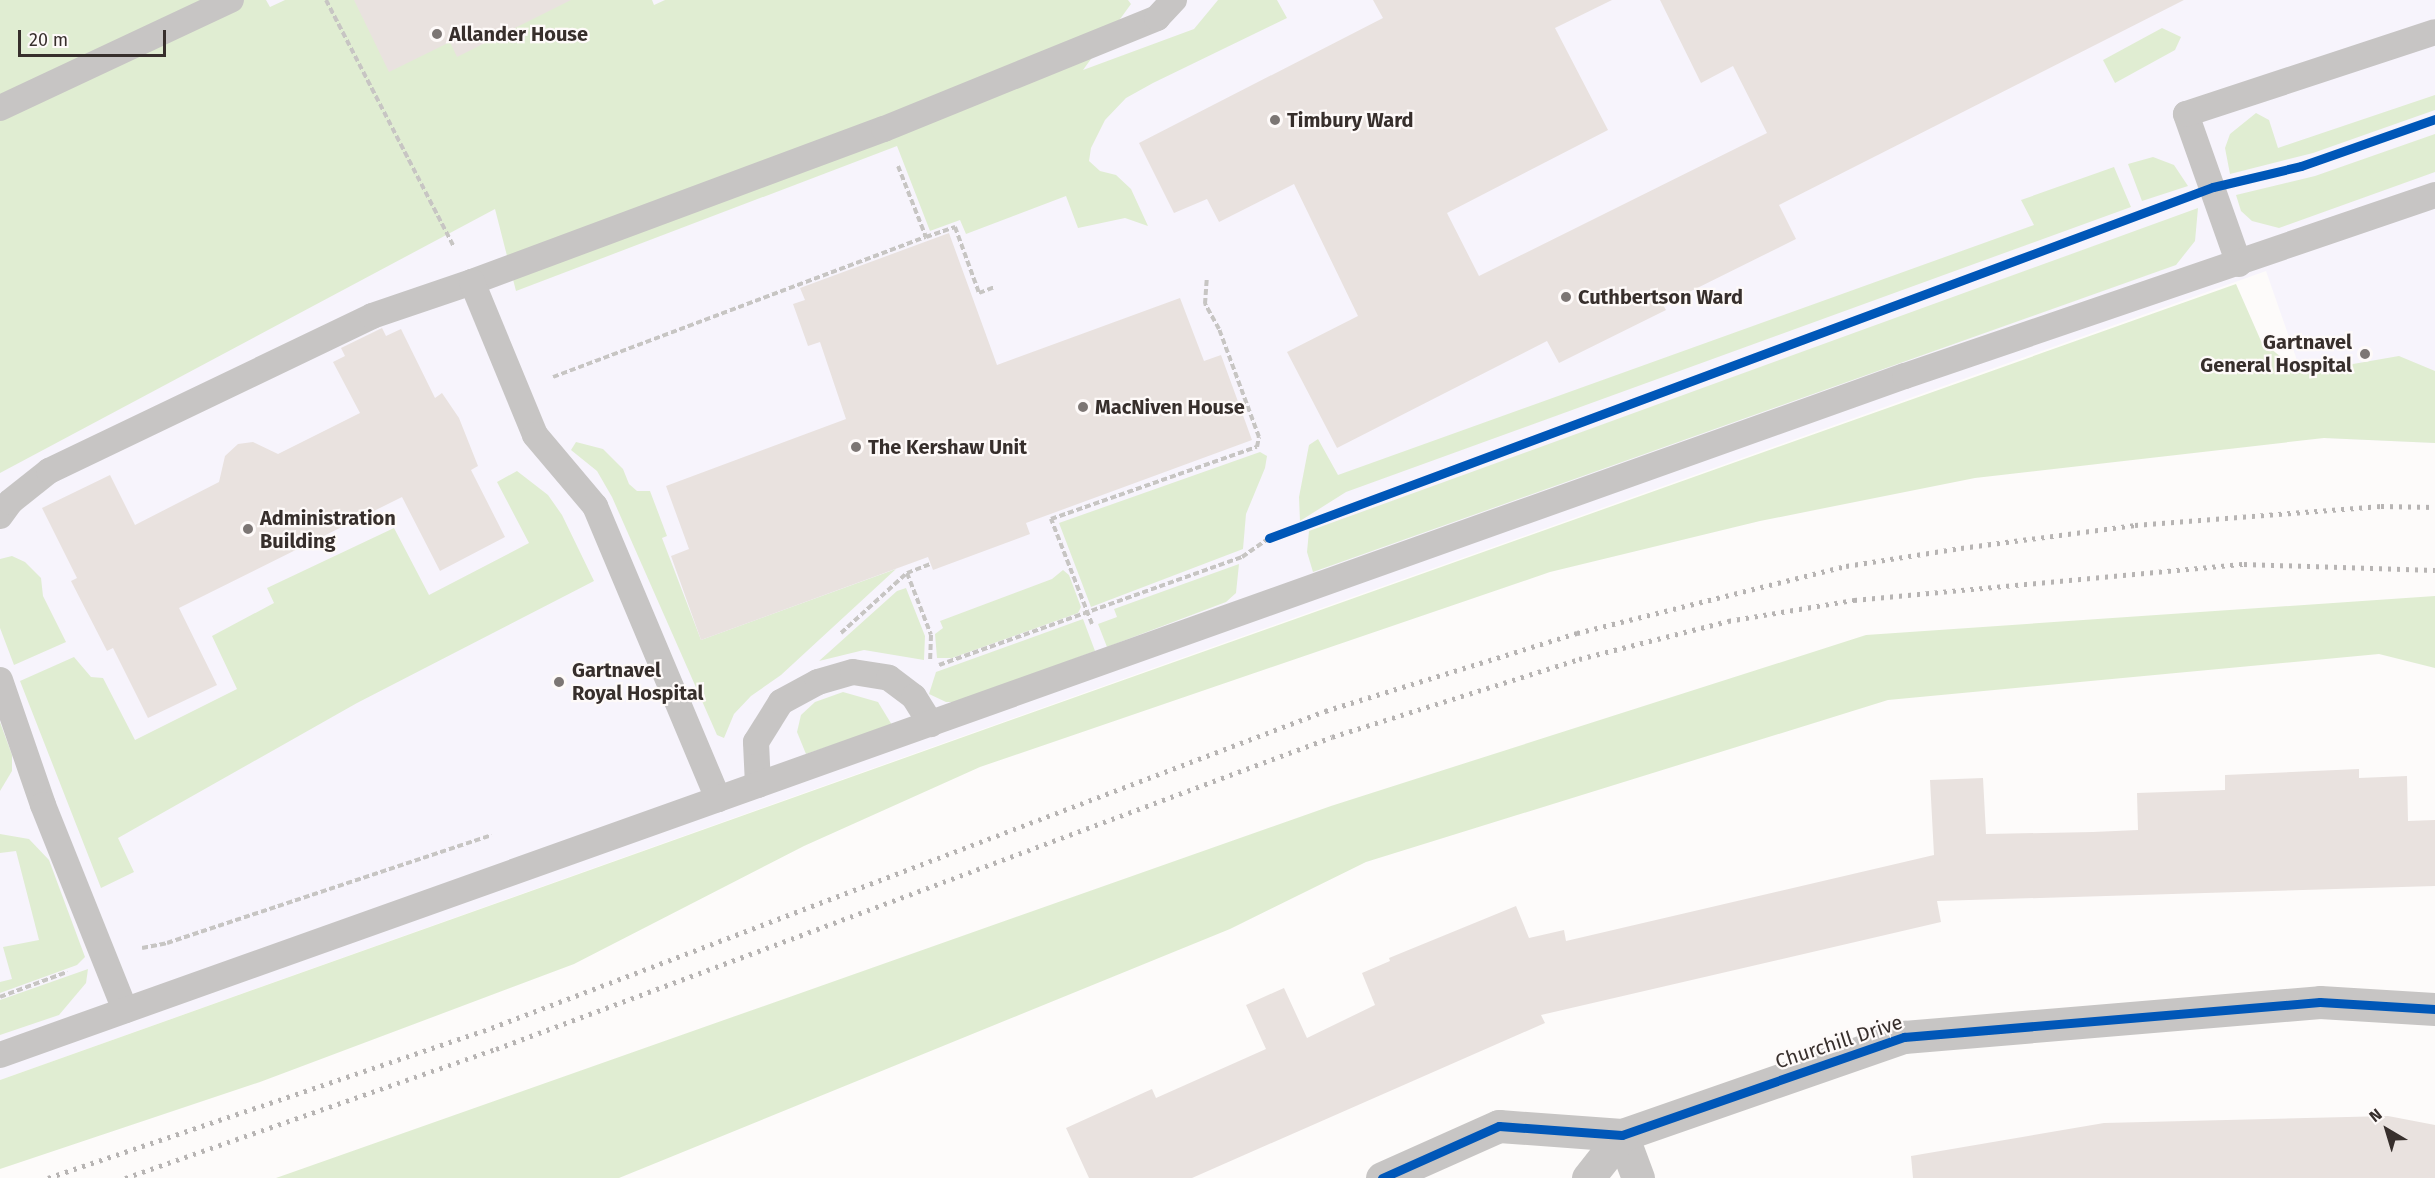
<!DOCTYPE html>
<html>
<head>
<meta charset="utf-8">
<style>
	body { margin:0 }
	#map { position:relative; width:2435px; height:1178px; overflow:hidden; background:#fdfbfa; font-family:"Fira Sans",sans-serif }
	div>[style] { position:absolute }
	.medical>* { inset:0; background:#f7f4fc }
	.green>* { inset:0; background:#e0edd2 }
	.building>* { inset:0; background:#e9e2df }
	.path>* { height:4px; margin-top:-2px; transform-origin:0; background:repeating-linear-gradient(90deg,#c7c5c3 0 6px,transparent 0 9px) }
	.lane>* { height:26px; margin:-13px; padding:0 13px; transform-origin:13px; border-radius:13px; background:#c7c5c4 }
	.street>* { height:33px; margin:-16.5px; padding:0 16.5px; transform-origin:16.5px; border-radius:16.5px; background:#c7c5c4 }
	.rail>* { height:4.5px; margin-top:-2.25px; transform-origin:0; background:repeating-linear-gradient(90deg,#b7b4b3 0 3px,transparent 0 9px) }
	.cycleway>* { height:9px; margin:-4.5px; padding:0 4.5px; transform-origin:4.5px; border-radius:4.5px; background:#0057b8 }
	.dots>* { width:16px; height:16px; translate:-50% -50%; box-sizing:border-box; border:3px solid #fefaf9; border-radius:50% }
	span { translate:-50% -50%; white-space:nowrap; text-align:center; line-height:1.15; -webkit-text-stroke:4.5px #fefaf9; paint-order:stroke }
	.poi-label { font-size:20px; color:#372f2c; font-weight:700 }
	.left { translate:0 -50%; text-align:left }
	.right { translate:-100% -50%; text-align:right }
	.street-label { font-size:20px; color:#372f2c }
	.north { position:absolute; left:2357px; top:1100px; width:60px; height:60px; -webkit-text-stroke:4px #fefaf9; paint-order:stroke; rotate:322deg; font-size:16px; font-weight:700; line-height:24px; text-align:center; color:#372f2c }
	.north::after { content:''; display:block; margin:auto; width:21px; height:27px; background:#372f2c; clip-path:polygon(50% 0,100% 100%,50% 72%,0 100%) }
	.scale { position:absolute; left:18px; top:30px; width:148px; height:27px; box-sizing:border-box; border:3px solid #372f2c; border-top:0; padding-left:8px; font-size:18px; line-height:21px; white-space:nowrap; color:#372f2c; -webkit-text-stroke:4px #fefaf9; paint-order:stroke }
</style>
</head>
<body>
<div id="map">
	<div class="medical">
		<div style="clip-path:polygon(0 0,2435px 0,2435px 443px,2324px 438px,2266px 271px,0 1080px)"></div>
	</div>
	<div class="green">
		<div style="clip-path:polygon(0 0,266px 0,270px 7px,285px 0,652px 0,654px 5px,665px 0,1128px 0,1131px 4px,1083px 70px,1194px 29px,1218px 0,1277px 0,1287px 18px,1153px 83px,1126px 98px,1105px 120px,1091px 148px,1089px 161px,1100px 171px,1116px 175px,1131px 189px,1148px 226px,1125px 218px,1078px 228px,1066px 196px,966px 234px,960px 220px,930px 231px,897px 146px,516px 291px,495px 209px,0 473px)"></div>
		<div style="clip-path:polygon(2162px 28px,2181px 37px,2175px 50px,2115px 83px,2103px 60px)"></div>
		<div style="clip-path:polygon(2435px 95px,2435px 110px,2313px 153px,2230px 174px,2225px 148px,2230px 134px,2256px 113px,2269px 120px,2278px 148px)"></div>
		<div style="clip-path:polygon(2435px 134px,2435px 172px,2279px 228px,2252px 221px,2241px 211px,2236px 195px,2315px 176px)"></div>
		<div style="clip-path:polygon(2153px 157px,2174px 165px,2188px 186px,2142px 201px,2128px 164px)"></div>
		<div style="clip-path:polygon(2114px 167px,2131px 207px,1346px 492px,1300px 521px,1299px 497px,1309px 445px,1318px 439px,1338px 475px,2034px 225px,2021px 200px)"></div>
		<div style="clip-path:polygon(2198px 208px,2195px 241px,2176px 265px,1313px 572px,1307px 552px,1309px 531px)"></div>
		<div style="clip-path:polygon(2236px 284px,2261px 341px,2301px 373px,2399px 356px,2435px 371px,2435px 443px,2324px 438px,1975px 478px,1760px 521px,1550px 572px,980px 767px,804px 846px,574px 964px,260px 1082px,0 1169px,0 1080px)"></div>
		<div style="clip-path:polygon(576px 442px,603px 449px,623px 469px,629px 484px,637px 491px,650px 491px,667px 536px,662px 538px,701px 640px,896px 569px,781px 675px,751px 696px,734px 714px,724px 738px,717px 735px,612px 497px,597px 471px,571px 450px)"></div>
		<div style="clip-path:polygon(1260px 452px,1267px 456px,1265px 468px,1246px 514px,1243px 549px,1091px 607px,1059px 523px)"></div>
		<div style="clip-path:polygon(517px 471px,548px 495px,562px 515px,594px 581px,357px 703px,118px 838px,134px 872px,101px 888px,20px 681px,74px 657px,91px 677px,103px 678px,135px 740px,237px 689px,212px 636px,274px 603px,267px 588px,394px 528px,429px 595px,529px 543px,497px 482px)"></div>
		<div style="clip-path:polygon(12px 556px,25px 562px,41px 578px,43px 596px,66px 642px,14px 665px,0 628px,0 559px)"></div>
		<div style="clip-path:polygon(1239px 564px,1236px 593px,1226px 602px,1107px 647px,1098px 624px,1117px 617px,1114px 609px)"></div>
		<div style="clip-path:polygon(1063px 570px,1069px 575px,1081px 607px,1078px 613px,952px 658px,937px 658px,935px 634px,943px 628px,940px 621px,1052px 579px)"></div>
		<div style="clip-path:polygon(906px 588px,925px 636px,924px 660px,864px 650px,819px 661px,897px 591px)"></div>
		<div style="clip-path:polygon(2435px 596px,2435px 668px,2379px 654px,1888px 700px,1366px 862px,1230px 929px,619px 1178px,276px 1178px,1331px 806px,1866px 635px)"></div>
		<div style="clip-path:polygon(1083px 619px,1095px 651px,958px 702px,946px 702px,929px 694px,936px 672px)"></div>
		<div style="clip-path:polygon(843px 692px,878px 702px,892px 725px,806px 754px,797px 732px,801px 715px,815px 702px)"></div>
		<div style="clip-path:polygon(0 722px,12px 755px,12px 771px,0 791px)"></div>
		<div style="clip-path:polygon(0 834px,29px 839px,49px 860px,85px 957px,77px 965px,0 993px,0 982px,12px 979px,3px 947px,39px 940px,16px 851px,0 853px)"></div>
		<div style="clip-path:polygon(88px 969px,86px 983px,59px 1015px,0 1035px,0 1000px)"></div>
	</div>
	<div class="building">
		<div style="clip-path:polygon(354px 0,571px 0,457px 57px,450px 42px,389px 72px)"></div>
		<div style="clip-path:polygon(1373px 0,1612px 0,1555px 28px,1608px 130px,1447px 213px,1479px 276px,1767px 133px,1733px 66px,1701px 83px,1660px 0,2184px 0,1779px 205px,1796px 239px,1663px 305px,1666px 310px,1559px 363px,1547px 341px,1337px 448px,1287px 352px,1358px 316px,1294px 184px,1219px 222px,1207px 199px,1174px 213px,1139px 143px,1383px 18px)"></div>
		<div style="clip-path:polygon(949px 233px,997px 365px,1180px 298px,1204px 361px,1221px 355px,1252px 440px,1026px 523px,1030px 534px,933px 570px,928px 557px,701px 640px,671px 556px,689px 549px,666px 486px,846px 419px,820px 342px,808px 346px,793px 304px,805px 300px,800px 288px)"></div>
		<div style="clip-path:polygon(382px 328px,386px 336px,401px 329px,435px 398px,442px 393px,459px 418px,478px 466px,471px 470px,505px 537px,440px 571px,402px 497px,179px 608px,217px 685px,148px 718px,113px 648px,107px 651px,71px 581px,77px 578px,42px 508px,110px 475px,135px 525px,219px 482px,225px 456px,238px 444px,253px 442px,278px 454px,360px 413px,333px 362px,345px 356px,341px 348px)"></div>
		<div style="clip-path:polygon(2359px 769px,2359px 778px,2407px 776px,2408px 821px,2435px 820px,2435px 886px,1937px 901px,1941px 922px,1541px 1015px,1545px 1023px,1192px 1178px,1089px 1178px,1066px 1128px,1152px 1089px,1156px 1098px,1266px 1049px,1246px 1005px,1284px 988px,1307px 1038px,1375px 1005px,1362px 973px,1390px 961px,1389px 958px,1516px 906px,1529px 938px,1564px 930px,1566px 941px,1934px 855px,1930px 780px,1983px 778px,1986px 834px,2093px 832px,2138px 830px,2137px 793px,2225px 790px,2225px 775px)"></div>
		<div style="clip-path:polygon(2388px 1116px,2435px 1125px,2435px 1178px,1913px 1178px,1911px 1156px,2104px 1123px)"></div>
	</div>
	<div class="path">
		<div style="left:326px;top:0;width:278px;rotate:62.6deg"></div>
		<div style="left:898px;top:166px;width:76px;rotate:68.5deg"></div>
		<div style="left:926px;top:237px;width:31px;rotate:-19deg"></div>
		<div style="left:955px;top:227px;width:70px;rotate:70deg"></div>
		<div style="left:979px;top:293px;width:17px;rotate:-21deg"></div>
		<div style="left:553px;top:377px;width:398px;rotate:-20.6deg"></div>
		<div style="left:907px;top:573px;width:66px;rotate:68.8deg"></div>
		<div style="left:931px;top:635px;width:26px;rotate:92deg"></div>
		<div style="left:1092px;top:624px;width:113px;rotate:-111.3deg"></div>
		<div style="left:1051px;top:519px;width:218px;rotate:-19.3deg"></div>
		<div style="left:1257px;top:447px;width:10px;rotate:-79deg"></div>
		<div style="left:1259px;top:437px;width:115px;rotate:-110.3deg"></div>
		<div style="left:1219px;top:329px;width:29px;rotate:-119deg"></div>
		<div style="left:1205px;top:304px;width:27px;rotate:-86deg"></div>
		<div style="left:841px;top:633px;width:89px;rotate:-42.3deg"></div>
		<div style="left:907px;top:573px;width:26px;rotate:-21deg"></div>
		<div style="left:939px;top:665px;width:322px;rotate:-19.6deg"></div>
		<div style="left:1242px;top:557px;width:33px;rotate:-35deg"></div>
		<div style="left:142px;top:948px;width:25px;rotate:-11deg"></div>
		<div style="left:167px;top:943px;width:342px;rotate:-18.4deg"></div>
		<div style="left:0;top:997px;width:72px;rotate:-20.5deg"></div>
	</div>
	<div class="lane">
		<div style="left:0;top:108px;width:255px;rotate:-25.1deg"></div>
		<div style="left:2239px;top:264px;width:159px;rotate:-109.5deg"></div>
		<div style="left:2186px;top:114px;width:262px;rotate:-18.2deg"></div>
		<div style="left:472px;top:282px;width:439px;rotate:-20.4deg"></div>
		<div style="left:884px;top:129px;width:295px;rotate:-22.1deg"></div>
		<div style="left:1157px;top:18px;width:25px;rotate:-47deg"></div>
		<div style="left:0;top:516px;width:17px;rotate:-54deg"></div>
		<div style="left:10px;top:502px;width:50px;rotate:-38.5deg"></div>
		<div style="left:49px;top:471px;width:358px;rotate:-25.6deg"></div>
		<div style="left:372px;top:316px;width:106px;rotate:-18.8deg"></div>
		<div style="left:472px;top:282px;width:165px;rotate:67.6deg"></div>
		<div style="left:535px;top:435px;width:93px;rotate:49.8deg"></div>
		<div style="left:595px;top:506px;width:318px;rotate:67.2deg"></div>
		<div style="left:0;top:680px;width:132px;rotate:71deg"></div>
		<div style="left:43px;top:805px;width:221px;rotate:68.2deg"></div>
		<div style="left:758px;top:785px;width:43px;rotate:-92.7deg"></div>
		<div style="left:756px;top:742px;width:47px;rotate:-58deg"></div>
		<div style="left:781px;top:702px;width:42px;rotate:-28.4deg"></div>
		<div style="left:818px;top:682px;width:36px;rotate:-16deg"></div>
		<div style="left:853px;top:672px;width:36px;rotate:9deg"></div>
		<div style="left:889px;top:678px;width:31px;rotate:37deg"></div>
		<div style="left:914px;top:697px;width:32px;rotate:58deg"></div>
		<div style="left:0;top:1055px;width:2022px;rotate:-19.62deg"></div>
		<div style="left:1905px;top:376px;width:560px;rotate:-18.86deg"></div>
	</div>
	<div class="street">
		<div style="left:1622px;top:1135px;width:46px;rotate:69.6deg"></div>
		<div style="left:1382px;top:1178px;width:128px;rotate:-24deg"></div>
		<div style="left:1499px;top:1126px;width:123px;rotate:4.2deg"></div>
		<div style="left:1622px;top:1135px;width:299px;rotate:-19.2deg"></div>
		<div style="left:1904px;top:1037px;width:417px;rotate:-4.8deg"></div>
		<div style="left:2320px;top:1002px;width:115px;rotate:3.5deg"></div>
		<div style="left:1588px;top:1178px;width:55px;rotate:-51.7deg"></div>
	</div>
	<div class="rail">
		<div style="left:48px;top:1178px;width:459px;rotate:-18.7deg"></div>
		<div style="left:483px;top:1031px;width:901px;rotate:-20.81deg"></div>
		<div style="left:1325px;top:711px;width:264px;rotate:-17.2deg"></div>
		<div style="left:1577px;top:633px;width:277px;rotate:-14deg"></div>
		<div style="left:1846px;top:566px;width:116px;rotate:-8.9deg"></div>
		<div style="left:1961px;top:548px;width:176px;rotate:-7.5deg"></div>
		<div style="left:2135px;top:525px;width:247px;rotate:-4.4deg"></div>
		<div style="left:2381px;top:506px;width:54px;rotate:1.1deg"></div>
		<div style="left:125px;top:1178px;width:393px;rotate:-19.2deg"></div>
		<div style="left:496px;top:1049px;width:892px;rotate:-20.47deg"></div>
		<div style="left:1332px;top:737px;width:259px;rotate:-17.5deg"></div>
		<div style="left:1579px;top:659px;width:154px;rotate:-14.3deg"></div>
		<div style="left:1728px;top:621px;width:128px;rotate:-9.5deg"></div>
		<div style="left:1854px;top:600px;width:392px;rotate:-5.3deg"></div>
		<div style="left:2244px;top:564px;width:191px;rotate:1.8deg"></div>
	</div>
	<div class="cycleway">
		<div style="left:1269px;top:538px;width:1007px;rotate:-20.4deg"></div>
		<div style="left:2213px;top:187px;width:90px;rotate:-13.4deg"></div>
		<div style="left:2301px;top:166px;width:142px;rotate:-19.3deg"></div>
		<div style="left:1382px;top:1178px;width:128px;rotate:-24deg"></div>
		<div style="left:1499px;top:1126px;width:123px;rotate:4.2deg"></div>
		<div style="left:1622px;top:1135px;width:299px;rotate:-19.2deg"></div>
		<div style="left:1904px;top:1037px;width:417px;rotate:-4.8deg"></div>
		<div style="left:2320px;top:1002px;width:115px;rotate:3.5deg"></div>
	</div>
	<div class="dots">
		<div style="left:437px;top:34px;background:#7c7674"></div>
		<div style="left:1275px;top:120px;background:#7c7674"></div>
		<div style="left:1566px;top:297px;background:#7c7674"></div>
		<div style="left:2365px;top:354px;background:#7c7674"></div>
		<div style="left:1083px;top:407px;background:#7c7674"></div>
		<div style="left:856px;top:447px;background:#7c7674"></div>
		<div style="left:248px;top:529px;background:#7c7674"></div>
		<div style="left:559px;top:682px;background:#7c7674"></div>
	</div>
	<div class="poi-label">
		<span class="left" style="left:449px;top:34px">Allander House</span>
		<span class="left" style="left:1287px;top:120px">Timbury Ward</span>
		<span class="left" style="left:1578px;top:297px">Cuthbertson Ward</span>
		<span class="right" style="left:2352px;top:354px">Gartnavel<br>General Hospital</span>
		<span class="left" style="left:1095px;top:407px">MacNiven House</span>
		<span class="left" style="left:868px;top:447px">The Kershaw Unit</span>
		<span class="left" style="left:260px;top:530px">Administration<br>Building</span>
		<span class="left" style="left:572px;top:682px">Gartnavel<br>Royal Hospital</span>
	</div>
	<div class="street-label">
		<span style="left:1839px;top:1042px;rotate:-18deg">Churchill Drive</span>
	</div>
	<div class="north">N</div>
	<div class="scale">20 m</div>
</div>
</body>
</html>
